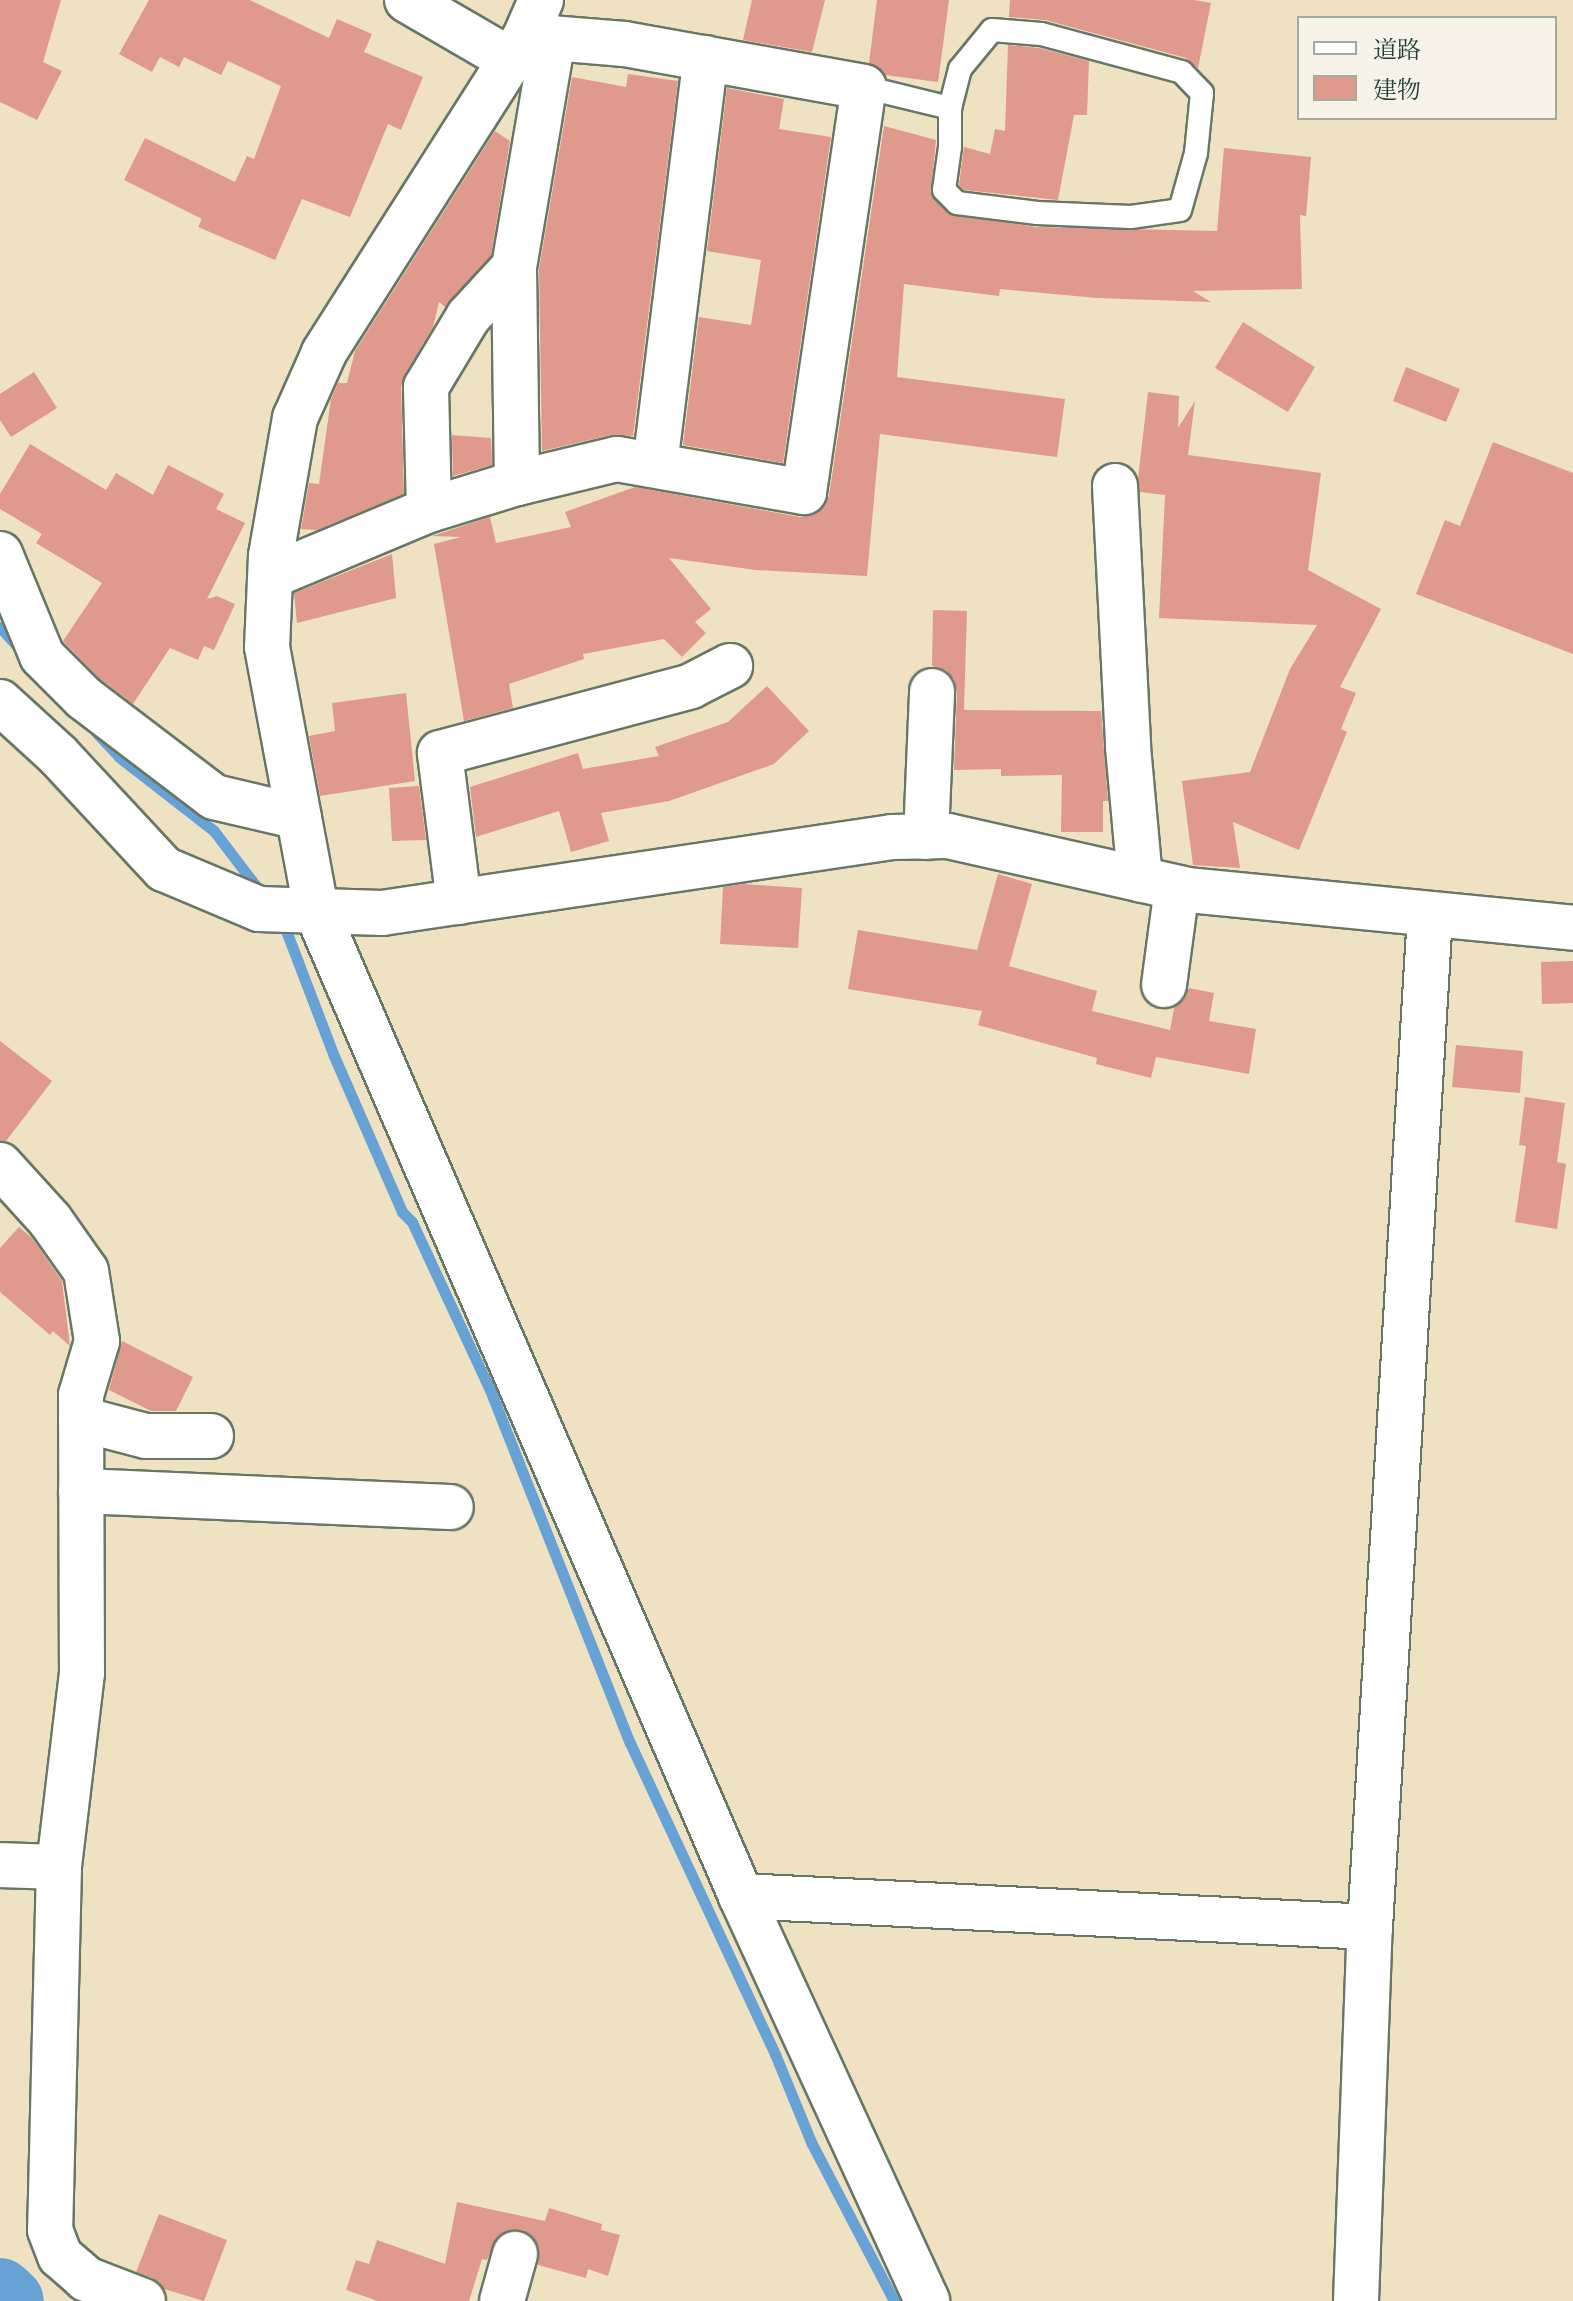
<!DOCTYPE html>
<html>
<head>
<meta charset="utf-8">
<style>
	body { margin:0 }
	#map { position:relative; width:1573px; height:2301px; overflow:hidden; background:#eee2c3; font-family:Cardo,"Noto Serif JP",serif }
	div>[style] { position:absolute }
	.stream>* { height:11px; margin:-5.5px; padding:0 5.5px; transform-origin:5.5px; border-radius:5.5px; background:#67a2d7 }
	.river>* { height:68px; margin:-34px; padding:0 34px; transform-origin:34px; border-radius:34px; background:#67a2d7 }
	.building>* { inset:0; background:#e0998d }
	.roads { filter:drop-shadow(2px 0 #677766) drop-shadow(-2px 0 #677766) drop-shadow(0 2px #677766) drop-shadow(0 -2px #677766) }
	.lane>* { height:22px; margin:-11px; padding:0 11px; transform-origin:11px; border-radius:11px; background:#fff }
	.street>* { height:44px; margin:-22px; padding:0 22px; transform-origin:22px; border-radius:22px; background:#fff }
	.secondary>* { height:44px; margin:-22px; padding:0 22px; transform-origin:22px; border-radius:22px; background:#fff }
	span { translate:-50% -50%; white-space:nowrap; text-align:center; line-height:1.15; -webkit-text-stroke:6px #f7f3e8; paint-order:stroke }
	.legend { position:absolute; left:1297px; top:16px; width:260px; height:104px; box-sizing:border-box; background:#f7f3e8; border:2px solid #a1aaa0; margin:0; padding:10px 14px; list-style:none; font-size:24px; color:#1f3d34 }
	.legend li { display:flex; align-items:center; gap:16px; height:40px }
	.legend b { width:40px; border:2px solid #a1aaa0 }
</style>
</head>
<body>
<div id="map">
	<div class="stream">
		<div style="left:0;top:627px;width:31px;rotate:48deg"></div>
		<div style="left:95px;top:731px;width:35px;rotate:47deg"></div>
		<div style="left:119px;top:757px;width:120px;rotate:37.9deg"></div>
		<div style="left:214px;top:831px;width:79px;rotate:52.7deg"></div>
		<div style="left:282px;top:920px;width:146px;rotate:69.1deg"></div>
		<div style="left:334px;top:1056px;width:170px;rotate:66.4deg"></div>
		<div style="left:402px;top:1212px;width:14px;rotate:45deg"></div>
		<div style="left:412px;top:1222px;width:185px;rotate:65.1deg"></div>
		<div style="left:490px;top:1390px;width:380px;rotate:68.4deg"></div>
		<div style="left:630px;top:1743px;width:343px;rotate:65deg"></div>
		<div style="left:775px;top:2054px;width:97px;rotate:67.7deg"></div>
		<div style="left:812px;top:2144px;width:177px;rotate:62.4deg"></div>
	</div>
	<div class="river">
		<div style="left:0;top:2292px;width:13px;rotate:42deg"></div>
	</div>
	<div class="building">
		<div style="clip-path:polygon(0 0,61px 0,43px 62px,62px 71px,37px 120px,0 102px)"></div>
		<div style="clip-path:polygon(149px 0,250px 0,329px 38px,337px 19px,372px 34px,364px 52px,423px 77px,401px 130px,388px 124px,350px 217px,302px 199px,275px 260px,198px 227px,202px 219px,124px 180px,145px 138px,235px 182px,247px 156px,254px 159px,281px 86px,228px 61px,221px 75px,184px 57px,179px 67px,160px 57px,152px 72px,119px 54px)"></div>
		<div style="clip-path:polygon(752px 0,825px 0,812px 52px,743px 40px)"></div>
		<div style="clip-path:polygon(877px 0,949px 0,938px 82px,885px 75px,869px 63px)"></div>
		<div style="clip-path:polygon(1010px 0,1194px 0,1211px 3px,1198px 68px,1186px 58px,1045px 20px,1009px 17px)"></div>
		<div style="clip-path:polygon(1008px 45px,1039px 48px,1089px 61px,1087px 115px,1074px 115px,1058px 200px,964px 190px,959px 185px,964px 147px,990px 154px,995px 129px,1005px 131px)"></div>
		<div style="clip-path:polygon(628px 74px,678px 81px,633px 436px,611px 435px,542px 451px,539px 269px,572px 77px,626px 87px)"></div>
		<div style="clip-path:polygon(727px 88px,784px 99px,779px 129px,831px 137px,783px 463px,683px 445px,699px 317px,751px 325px,761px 260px,707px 251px)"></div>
		<div style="clip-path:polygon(884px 126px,936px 140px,931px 194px,948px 213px,1036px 227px,1217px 231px,1224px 148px,1311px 157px,1306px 216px,1300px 215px,1302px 289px,1193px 291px,1211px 302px,1097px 298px,1000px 289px,999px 296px,904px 284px,897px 377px,1065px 399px,1057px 457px,880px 434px,867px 576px,756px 570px,669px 558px,711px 609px,695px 622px,706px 633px,682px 657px,664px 639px,583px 654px,584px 659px,509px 684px,513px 708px,464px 721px,434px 544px,461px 537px,432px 536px,490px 517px,496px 543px,571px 527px,565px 512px,635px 487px,800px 517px,813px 515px,824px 507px,829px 496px)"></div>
		<div style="clip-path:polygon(495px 131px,510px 141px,491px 256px,445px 307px,439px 302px,433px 327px,405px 374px,401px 387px,404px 494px,317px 530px,301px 529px,309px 483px,319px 484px,331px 399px,338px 383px,347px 383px,355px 351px)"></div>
		<div style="clip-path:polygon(1243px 322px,1315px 367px,1288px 412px,1215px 368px)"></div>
		<div style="clip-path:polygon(1406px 367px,1460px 389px,1446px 422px,1393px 401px)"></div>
		<div style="clip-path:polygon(34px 372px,57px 408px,11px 437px,0 420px,0 394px)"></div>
		<div style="clip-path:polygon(1148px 392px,1179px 396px,1178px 428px,1195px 401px,1188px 455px,1321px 473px,1308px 570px,1381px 609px,1340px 687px,1356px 693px,1341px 729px,1347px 732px,1299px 850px,1233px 822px,1240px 868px,1193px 865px,1182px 781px,1250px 772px,1290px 669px,1317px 625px,1159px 618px,1165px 495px,1140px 492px,1138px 479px)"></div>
		<div style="clip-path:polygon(452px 435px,491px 438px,492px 465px,453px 476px)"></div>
		<div style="clip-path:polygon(1493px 442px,1573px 473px,1573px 654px,1416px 594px,1445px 520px,1460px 526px)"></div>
		<div style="clip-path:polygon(30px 444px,106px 490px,116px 473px,153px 495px,168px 465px,224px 494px,216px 509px,245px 523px,207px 599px,217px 596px,235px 604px,214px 650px,204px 646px,198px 660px,170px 648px,133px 704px,100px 679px,63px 641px,102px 583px,36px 543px,42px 534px,0 509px,0 494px)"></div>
		<div style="clip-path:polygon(392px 554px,396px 598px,297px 623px,294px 593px)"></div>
		<div style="clip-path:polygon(933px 610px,967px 611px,964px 710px,1101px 711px,1108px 801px,1103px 801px,1103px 832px,1061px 832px,1062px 775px,1001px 776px,1001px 769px,954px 770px,957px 691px,954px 679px,946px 670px,932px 666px)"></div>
		<div style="clip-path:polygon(767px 686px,809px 731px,774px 764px,669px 801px,601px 813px,609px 841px,571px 852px,559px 811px,476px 837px,470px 787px,578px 753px,583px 769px,659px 756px,655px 747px,728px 722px)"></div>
		<div style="clip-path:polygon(406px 693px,415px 781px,320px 796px,309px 736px,335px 731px,332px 703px)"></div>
		<div style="clip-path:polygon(419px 786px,426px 840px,392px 841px,389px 788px)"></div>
		<div style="clip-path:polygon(998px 874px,1032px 884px,1009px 966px,1097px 991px,1092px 1011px,1170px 1030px,1174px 1008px,1184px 1000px,1189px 988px,1214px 993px,1209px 1021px,1256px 1029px,1249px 1074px,1156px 1057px,1151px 1078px,1096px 1064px,1097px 1058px,978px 1025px,982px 1011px,848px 989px,858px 930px,977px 950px)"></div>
		<div style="clip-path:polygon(744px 884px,802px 888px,798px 948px,720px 944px,723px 887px)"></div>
		<div style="clip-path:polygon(1573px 961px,1573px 1003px,1542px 1004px,1541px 962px)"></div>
		<div style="clip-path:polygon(0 1041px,52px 1081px,6px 1141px,0 1141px)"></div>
		<div style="clip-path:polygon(1456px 1045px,1523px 1051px,1520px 1093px,1452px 1087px)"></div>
		<div style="clip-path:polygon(1525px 1097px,1565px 1103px,1557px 1162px,1566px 1164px,1557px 1229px,1515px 1222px,1526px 1146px,1519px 1145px)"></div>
		<div style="clip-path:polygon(19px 1227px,32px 1238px,62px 1281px,70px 1346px,53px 1331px,50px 1335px,0 1292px,0 1248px)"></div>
		<div style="clip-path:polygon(122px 1341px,193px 1377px,176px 1411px,151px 1411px,109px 1390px)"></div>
		<div style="clip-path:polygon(457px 2202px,545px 2221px,549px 2208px,602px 2224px,601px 2230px,620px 2235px,608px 2276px,588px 2269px,586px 2278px,538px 2265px,539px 2248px,533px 2237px,522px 2230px,510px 2230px,497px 2237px,487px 2260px,482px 2259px,469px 2301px,378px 2301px,346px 2290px,356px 2260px,369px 2264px,377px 2240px,445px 2264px)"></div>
		<div style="clip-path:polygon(159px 2214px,227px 2240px,204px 2301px,164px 2289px,153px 2278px,136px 2272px)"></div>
	</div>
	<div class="roads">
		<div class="lane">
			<div style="left:864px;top:87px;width:89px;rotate:13.7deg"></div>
			<div style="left:950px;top:108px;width:39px;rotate:90deg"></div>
			<div style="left:950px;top:147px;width:43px;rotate:97.9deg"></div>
			<div style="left:944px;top:190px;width:18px;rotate:45deg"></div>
			<div style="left:957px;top:203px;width:81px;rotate:7.1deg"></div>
			<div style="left:1037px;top:213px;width:94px;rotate:2.4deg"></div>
			<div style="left:1131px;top:217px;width:49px;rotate:-8.1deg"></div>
			<div style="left:1180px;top:210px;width:59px;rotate:-74.3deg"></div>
			<div style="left:1196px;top:153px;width:60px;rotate:-84.3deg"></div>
			<div style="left:1202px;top:93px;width:29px;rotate:-134deg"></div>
			<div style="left:1182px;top:72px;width:146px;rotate:-164.9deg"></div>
			<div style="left:1041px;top:34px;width:49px;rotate:-175.3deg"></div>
			<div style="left:992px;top:30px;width:50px;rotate:129.4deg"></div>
			<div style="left:960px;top:69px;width:40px;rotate:104.4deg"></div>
		</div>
		<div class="street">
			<div style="left:407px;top:0;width:119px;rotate:30.2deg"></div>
			<div style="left:541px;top:0;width:40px;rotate:113.4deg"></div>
			<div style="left:525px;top:37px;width:375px;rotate:122.5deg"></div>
			<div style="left:324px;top:353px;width:71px;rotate:114deg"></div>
			<div style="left:295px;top:418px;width:140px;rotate:99.9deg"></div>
			<div style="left:271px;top:556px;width:91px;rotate:92.5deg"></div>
			<div style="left:267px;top:647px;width:268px;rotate:79.4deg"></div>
			<div style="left:316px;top:910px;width:1074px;rotate:66.68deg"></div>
			<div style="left:741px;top:1896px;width:446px;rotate:65.3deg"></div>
			<div style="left:655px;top:465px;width:410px;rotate:-82.9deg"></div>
			<div style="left:517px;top:483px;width:103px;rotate:-13.5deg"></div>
			<div style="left:617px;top:459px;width:190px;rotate:10deg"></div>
			<div style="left:804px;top:492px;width:409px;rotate:-81.6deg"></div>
			<div style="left:864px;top:87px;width:244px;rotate:-169.8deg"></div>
			<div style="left:624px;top:44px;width:71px;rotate:-175.2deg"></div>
			<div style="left:1115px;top:486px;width:261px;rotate:87.1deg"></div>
			<div style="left:1128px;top:747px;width:133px;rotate:84.8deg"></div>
			<div style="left:429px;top:510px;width:92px;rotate:-17.1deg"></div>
			<div style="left:517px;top:483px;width:216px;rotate:-90.8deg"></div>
			<div style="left:0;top:554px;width:110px;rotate:67.6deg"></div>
			<div style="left:42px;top:656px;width:59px;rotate:45deg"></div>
			<div style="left:84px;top:698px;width:163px;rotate:37.3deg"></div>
			<div style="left:214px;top:797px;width:87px;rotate:13.2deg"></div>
			<div style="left:271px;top:576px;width:171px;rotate:-22.7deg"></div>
			<div style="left:429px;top:510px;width:123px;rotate:-91.4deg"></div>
			<div style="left:426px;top:387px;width:82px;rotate:-59deg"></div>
			<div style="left:468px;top:317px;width:68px;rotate:-47.4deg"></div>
			<div style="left:514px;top:267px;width:232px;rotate:-80.3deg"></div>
			<div style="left:553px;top:38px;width:28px;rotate:-178deg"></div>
			<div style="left:926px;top:837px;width:146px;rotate:-87.6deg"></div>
			<div style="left:459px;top:902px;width:150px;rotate:-97.3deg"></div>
			<div style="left:440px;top:753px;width:260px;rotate:-14.9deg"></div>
			<div style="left:691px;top:686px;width:44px;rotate:-27.1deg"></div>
			<div style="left:1164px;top:985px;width:98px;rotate:-82.4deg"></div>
			<div style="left:0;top:1165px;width:74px;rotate:47.7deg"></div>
			<div style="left:50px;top:1220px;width:62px;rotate:54.8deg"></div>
			<div style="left:86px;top:1271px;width:71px;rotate:81.1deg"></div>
			<div style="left:97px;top:1341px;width:56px;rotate:106.5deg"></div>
			<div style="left:81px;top:1395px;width:278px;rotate:89.8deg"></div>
			<div style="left:82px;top:1673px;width:195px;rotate:96.8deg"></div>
			<div style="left:59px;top:1867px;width:363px;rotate:91.4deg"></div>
			<div style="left:50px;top:2230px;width:28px;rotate:69deg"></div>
			<div style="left:60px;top:2256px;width:35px;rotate:41deg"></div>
			<div style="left:86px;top:2279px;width:61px;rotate:21.1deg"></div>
			<div style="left:81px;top:1419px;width:67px;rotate:14.7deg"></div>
			<div style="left:146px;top:1436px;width:65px"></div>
			<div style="left:81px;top:1491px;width:370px;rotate:2.5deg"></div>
			<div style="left:0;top:1865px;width:59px;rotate:1.9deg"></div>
			<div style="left:741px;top:1896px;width:630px;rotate:2.82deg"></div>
			<div style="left:1370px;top:1927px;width:1014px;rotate:-86.61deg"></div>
			<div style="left:502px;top:2301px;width:49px;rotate:-74.5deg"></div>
			<div style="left:1356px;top:2301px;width:374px;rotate:-87.9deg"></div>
		</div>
		<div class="secondary">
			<div style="left:0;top:702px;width:79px;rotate:42.4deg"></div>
			<div style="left:58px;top:755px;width:156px;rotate:47.1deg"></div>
			<div style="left:164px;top:869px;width:103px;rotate:22.8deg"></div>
			<div style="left:259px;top:909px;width:123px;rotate:1.9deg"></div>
			<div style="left:382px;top:913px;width:516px;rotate:-8.48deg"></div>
			<div style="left:892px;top:837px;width:56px;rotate:-1deg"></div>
			<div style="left:948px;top:836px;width:246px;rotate:12.7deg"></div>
			<div style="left:1188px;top:890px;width:387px;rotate:5.6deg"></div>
		</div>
	</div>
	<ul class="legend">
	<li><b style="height:10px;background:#fff"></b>道路</li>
	<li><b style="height:22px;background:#e0998d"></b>建物</li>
	</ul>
</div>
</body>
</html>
